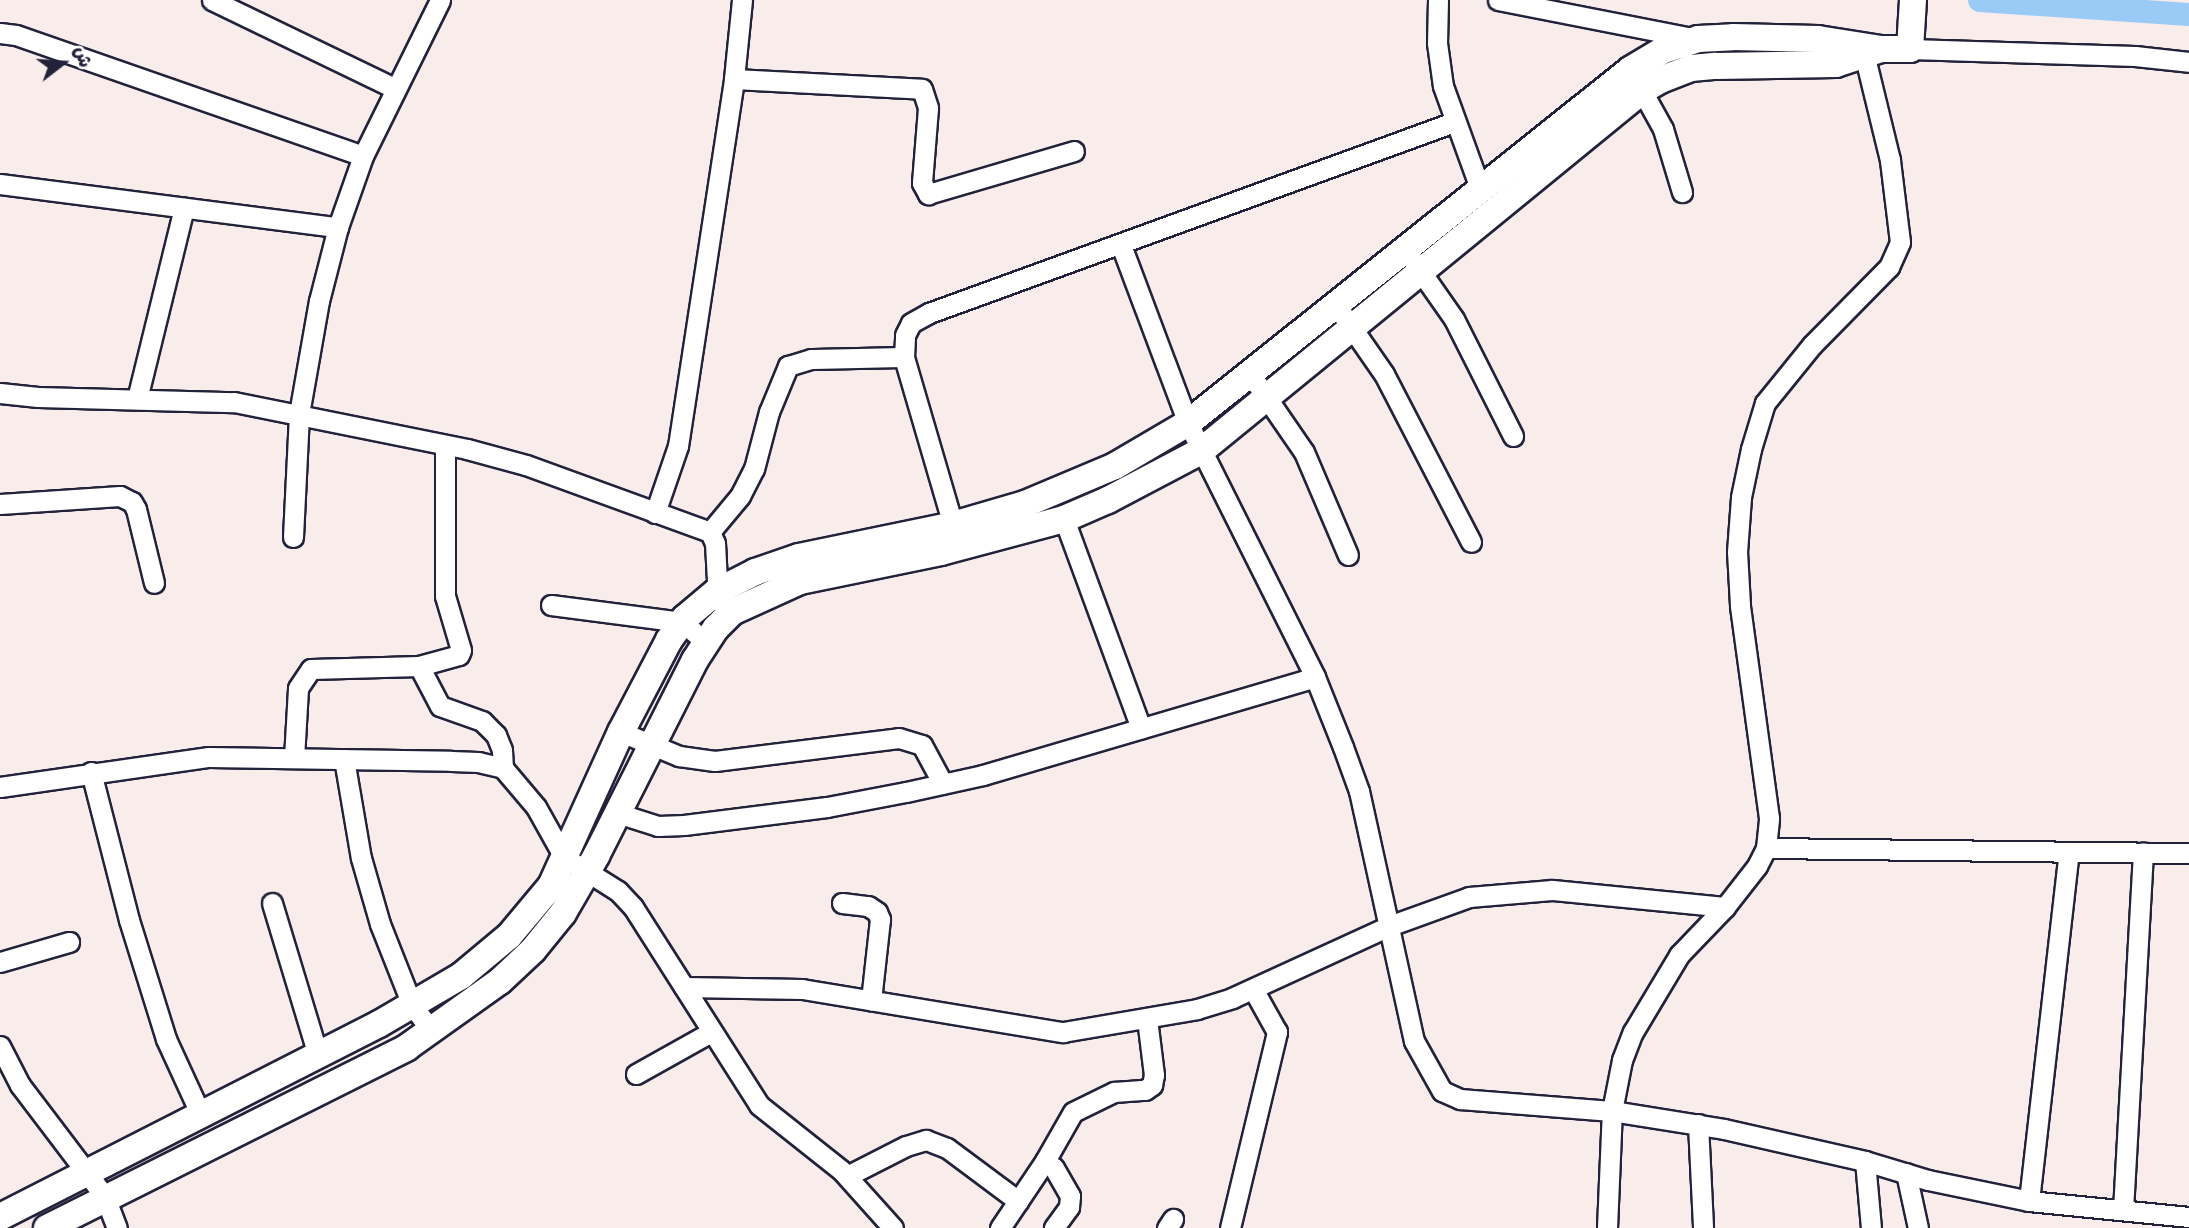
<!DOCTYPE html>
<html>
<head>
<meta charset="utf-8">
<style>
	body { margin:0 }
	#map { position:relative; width:2189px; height:1228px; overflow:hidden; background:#f8edea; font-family:"Shantell Sans","Playpen Sans Arabic",sans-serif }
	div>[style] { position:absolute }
	.canal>* { height:23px; margin:-11.5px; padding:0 11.5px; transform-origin:11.5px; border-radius:11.5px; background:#99cbf6 }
	.roads { filter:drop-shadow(2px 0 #22223b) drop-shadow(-2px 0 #22223b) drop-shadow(0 2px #22223b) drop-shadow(0 -2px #22223b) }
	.street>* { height:19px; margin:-9.5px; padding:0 9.5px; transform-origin:9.5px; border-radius:9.5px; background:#fff }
	.secondary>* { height:26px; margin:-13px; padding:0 13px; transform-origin:13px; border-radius:13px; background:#fff }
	span { translate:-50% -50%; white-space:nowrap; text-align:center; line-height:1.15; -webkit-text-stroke:5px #fff; paint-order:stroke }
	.north { position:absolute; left:28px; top:28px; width:70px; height:70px; -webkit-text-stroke:5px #fff; paint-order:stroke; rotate:73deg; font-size:19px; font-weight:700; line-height:28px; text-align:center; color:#22223b }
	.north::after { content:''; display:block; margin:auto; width:24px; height:32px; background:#22223b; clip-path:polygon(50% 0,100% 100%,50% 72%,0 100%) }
</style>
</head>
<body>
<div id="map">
	<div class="canal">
		<div style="left:1979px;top:0;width:210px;rotate:3.8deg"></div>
	</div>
	<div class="roads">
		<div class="street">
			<div style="left:212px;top:0;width:204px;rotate:25.8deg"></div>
			<div style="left:742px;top:0;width:79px;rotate:95.8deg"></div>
			<div style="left:734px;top:79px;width:188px;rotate:3deg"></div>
			<div style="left:922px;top:89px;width:20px;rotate:72deg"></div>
			<div style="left:928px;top:108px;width:75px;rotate:94.6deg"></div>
			<div style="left:922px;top:183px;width:13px;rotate:61deg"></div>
			<div style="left:928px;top:194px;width:152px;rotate:-16.4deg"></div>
			<div style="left:1438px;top:0;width:43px;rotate:91.3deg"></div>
			<div style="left:1437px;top:43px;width:43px;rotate:82.1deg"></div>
			<div style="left:1443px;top:86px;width:109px;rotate:70.1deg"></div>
			<div style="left:1498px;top:0;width:203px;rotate:11.1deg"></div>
			<div style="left:0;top:33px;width:16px;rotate:7deg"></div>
			<div style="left:16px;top:35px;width:367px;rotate:19.2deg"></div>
			<div style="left:1910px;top:49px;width:225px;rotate:1.8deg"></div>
			<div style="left:2135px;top:56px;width:54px;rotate:6.3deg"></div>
			<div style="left:1636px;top:80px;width:56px;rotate:61.1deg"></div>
			<div style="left:1663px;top:129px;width:66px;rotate:73.2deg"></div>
			<div style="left:0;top:184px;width:341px;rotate:7.3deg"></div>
			<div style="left:1121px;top:245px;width:190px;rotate:69.4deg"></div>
			<div style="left:1188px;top:423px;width:284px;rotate:63.4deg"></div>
			<div style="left:1315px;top:677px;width:75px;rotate:68.2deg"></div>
			<div style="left:1343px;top:747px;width:47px;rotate:70deg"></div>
			<div style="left:1359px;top:791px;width:256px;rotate:77.6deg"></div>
			<div style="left:1414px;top:1041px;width:57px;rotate:60.8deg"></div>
			<div style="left:1442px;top:1091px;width:20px;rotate:24deg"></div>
			<div style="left:1460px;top:1099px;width:152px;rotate:4.5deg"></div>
			<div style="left:1612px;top:1111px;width:113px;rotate:9.1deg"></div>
			<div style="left:1724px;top:1129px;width:145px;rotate:12.8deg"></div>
			<div style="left:1865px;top:1161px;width:66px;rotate:16.8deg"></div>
			<div style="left:1928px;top:1180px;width:103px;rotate:11.7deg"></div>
			<div style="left:2029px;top:1201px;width:161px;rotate:5.7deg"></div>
			<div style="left:1405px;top:249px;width:85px;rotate:55deg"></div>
			<div style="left:1454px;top:319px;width:131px;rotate:63.2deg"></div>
			<div style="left:1336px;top:305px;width:84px;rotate:55.2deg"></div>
			<div style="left:1384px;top:374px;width:189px;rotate:62.6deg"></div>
			<div style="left:1251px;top:375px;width:93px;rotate:55.5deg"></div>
			<div style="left:1304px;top:452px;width:112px;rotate:66.9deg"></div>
			<div style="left:0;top:393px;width:38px;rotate:6deg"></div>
			<div style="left:38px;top:397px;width:196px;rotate:1.5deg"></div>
			<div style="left:234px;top:402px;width:238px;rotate:11.4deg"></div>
			<div style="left:467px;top:449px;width:61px;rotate:15.2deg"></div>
			<div style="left:526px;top:465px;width:196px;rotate:20deg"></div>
			<div style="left:710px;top:532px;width:12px;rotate:66deg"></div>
			<div style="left:715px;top:543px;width:58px;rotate:87deg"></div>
			<div style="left:137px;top:399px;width:197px;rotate:-76.2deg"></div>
			<div style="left:0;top:504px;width:120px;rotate:-3.8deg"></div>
			<div style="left:120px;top:496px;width:13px;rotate:27deg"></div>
			<div style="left:132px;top:502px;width:8px;rotate:60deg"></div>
			<div style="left:136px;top:509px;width:76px;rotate:76.3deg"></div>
			<div style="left:655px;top:513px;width:71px;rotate:-71.1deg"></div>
			<div style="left:678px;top:446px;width:371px;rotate:-81.3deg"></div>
			<div style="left:1064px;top:519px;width:223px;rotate:69.8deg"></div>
			<div style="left:953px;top:525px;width:175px;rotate:-106.3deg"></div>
			<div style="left:904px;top:357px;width:22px;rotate:-87deg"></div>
			<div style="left:905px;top:335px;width:13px;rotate:-63deg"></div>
			<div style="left:911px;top:323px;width:21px;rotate:-29deg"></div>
			<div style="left:929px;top:313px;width:559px;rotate:-19.99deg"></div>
			<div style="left:710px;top:532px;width:47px;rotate:-50.2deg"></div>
			<div style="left:740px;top:496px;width:30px;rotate:-63deg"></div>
			<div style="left:754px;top:469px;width:59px;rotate:-75.3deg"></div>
			<div style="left:769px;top:412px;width:50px;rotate:-67.6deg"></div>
			<div style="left:788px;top:366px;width:24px;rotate:-17deg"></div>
			<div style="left:811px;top:359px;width:93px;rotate:-1.2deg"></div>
			<div style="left:293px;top:537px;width:123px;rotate:-87.2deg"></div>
			<div style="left:299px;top:414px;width:115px;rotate:-80deg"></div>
			<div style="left:319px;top:301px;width:76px;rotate:-75.6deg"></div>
			<div style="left:338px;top:227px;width:75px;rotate:-70.6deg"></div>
			<div style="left:363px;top:156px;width:174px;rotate:-63.7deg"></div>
			<div style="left:551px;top:605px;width:132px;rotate:7.4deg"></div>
			<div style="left:682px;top:622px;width:31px;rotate:40deg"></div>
			<div style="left:419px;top:666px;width:41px;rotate:-15.4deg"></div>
			<div style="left:459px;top:655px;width:5px;rotate:-68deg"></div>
			<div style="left:461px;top:650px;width:56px;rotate:-106.5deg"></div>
			<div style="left:445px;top:596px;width:151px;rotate:-90deg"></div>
			<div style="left:621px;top:732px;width:63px;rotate:22.5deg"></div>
			<div style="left:679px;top:756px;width:36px;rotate:8deg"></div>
			<div style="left:715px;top:761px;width:185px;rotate:-7.1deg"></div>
			<div style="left:899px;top:738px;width:24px;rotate:17deg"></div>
			<div style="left:922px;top:745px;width:44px;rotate:61.7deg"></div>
			<div style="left:294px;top:758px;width:70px;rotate:-86.7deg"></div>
			<div style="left:298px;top:688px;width:23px;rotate:-56deg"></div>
			<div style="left:311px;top:669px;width:108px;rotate:-1.6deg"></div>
			<div style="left:419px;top:666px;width:45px;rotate:62.3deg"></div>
			<div style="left:440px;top:706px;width:45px;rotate:19.7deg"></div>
			<div style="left:482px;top:721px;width:20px;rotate:45deg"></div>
			<div style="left:496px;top:735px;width:16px;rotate:68deg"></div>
			<div style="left:502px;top:750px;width:18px;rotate:87deg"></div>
			<div style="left:344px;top:759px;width:100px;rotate:80.3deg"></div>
			<div style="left:361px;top:858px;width:69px;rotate:73.9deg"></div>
			<div style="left:380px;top:924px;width:87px;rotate:68.4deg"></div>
			<div style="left:412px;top:1005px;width:31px;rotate:53deg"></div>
			<div style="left:91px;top:772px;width:153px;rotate:75.6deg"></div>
			<div style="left:129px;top:920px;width:125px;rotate:72.7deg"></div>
			<div style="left:166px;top:1039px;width:84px;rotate:65.3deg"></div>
			<div style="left:0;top:787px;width:211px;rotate:-8.2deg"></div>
			<div style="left:209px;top:757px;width:242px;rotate:0.9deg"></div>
			<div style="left:451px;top:761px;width:27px;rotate:2deg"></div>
			<div style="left:478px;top:762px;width:26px;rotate:13deg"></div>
			<div style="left:503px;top:768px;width:51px;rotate:49.8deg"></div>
			<div style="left:536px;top:807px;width:57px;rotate:60.8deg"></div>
			<div style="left:564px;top:857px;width:64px;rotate:32.2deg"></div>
			<div style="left:618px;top:891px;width:22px;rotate:47deg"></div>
			<div style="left:633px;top:907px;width:235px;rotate:57.5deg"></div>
			<div style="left:759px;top:1105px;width:105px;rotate:38.4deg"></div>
			<div style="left:841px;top:1170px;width:78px;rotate:48.1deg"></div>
			<div style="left:617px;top:813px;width:43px;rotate:17.6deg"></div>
			<div style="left:658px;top:826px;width:26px;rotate:-2deg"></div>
			<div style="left:684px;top:825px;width:144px;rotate:-7.2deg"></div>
			<div style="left:827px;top:807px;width:80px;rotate:-10.8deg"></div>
			<div style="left:906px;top:792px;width:79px;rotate:-12.4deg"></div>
			<div style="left:983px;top:775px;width:346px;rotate:-16.4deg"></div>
			<div style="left:1766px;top:848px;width:423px;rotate:0.7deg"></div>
			<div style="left:272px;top:903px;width:159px;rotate:73.2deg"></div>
			<div style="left:842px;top:903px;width:26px;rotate:7deg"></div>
			<div style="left:868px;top:906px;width:11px;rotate:34deg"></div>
			<div style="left:877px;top:912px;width:8px;rotate:67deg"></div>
			<div style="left:880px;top:919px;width:82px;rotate:96.3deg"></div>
			<div style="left:0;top:962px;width:72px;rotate:-16.2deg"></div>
			<div style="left:684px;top:987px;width:118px;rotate:1deg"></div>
			<div style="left:802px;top:989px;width:265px;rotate:9.4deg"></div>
			<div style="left:1063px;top:1032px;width:136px;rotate:-9.7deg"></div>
			<div style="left:1197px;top:1009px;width:37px;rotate:-17deg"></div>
			<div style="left:1232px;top:998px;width:173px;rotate:-24.6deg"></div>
			<div style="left:1389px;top:926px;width:85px;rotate:-19.9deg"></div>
			<div style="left:1469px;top:897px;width:83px;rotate:-4.8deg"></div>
			<div style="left:1552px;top:890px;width:174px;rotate:5.6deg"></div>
			<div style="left:0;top:1046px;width:44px;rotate:62.9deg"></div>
			<div style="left:20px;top:1085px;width:141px;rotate:52.8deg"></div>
			<div style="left:105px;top:1197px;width:33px;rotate:69deg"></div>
			<div style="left:636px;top:1074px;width:86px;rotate:-29.2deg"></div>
			<div style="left:1698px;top:1124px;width:104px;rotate:87.2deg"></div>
			<div style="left:1045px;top:1161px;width:11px;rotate:38deg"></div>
			<div style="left:1054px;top:1168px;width:32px;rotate:60deg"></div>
			<div style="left:1070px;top:1196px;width:11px;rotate:95deg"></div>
			<div style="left:1069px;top:1207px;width:26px;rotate:126deg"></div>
			<div style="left:1865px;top:1161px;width:67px;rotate:84.9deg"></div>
			<div style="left:1906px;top:1173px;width:56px;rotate:77.7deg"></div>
			<div style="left:847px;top:1176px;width:66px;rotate:-27deg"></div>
			<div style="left:906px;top:1146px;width:21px;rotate:-17deg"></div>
			<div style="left:926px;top:1140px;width:22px;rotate:21deg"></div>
			<div style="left:947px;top:1148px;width:89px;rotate:36.7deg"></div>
			<div style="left:2029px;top:1201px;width:351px;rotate:-83.5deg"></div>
			<div style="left:2123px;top:1210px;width:358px;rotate:-86.8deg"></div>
			<div style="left:1000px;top:1228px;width:81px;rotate:-56.1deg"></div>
			<div style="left:1045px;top:1161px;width:56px;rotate:-60.3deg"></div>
			<div style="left:1073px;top:1112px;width:46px;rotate:-26deg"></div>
			<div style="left:1114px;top:1092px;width:31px;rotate:-4deg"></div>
			<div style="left:1145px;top:1090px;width:9px;rotate:-36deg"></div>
			<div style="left:1152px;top:1085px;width:10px;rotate:-79deg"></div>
			<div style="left:1154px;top:1075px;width:56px;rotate:-97.1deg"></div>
			<div style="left:1167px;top:1228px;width:11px;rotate:-56deg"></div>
			<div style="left:1230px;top:1228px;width:202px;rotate:-76.5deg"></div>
			<div style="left:1277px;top:1032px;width:49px;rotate:-119.2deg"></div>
			<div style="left:1607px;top:1228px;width:117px;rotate:-87.6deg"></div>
			<div style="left:1612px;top:1111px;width:52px;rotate:-78.9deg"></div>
			<div style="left:1622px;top:1060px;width:30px;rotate:-69deg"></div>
			<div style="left:1633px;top:1032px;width:90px;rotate:-59.1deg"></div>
			<div style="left:1679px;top:955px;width:66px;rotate:-46.2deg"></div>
			<div style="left:1725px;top:907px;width:52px;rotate:-52deg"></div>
			<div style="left:1757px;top:866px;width:20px;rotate:-63deg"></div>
			<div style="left:1766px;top:848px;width:30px;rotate:-84deg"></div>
			<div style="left:1769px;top:818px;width:215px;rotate:-97.8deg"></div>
			<div style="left:1740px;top:605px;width:53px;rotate:-93.2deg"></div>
			<div style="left:1737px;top:552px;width:55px;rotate:-85.8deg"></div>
			<div style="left:1741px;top:497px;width:49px;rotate:-78.2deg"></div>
			<div style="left:1751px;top:449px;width:48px;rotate:-73.1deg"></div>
			<div style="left:1765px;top:403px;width:75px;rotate:-51deg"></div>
			<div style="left:1812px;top:345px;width:110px;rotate:-45.4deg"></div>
			<div style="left:1889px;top:267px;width:27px;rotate:-66deg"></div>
			<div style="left:1900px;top:242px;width:83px;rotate:-97deg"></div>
			<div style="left:1890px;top:160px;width:118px;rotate:-103.7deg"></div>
		</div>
		<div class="secondary">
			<div style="left:0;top:1217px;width:425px;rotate:-27deg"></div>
			<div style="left:379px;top:1024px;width:95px;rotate:-30.3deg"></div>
			<div style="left:461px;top:976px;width:62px;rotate:-39.8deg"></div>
			<div style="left:509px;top:936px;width:65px;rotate:-50deg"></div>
			<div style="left:551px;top:886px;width:169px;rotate:-65.6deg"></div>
			<div style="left:621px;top:732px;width:104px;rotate:-62.4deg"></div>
			<div style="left:669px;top:640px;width:27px;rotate:-54deg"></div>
			<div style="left:685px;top:618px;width:40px;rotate:-40deg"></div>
			<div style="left:716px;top:592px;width:44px;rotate:-27.1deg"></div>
			<div style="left:755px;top:572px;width:46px;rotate:-18.8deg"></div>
			<div style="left:799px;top:557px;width:157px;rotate:-11.7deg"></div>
			<div style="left:953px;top:525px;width:75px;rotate:-16.3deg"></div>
			<div style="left:1025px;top:504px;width:98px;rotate:-22.9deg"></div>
			<div style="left:1115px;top:466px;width:85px;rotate:-30.5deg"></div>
			<div style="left:1188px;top:423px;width:566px;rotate:-38.61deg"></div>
			<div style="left:1630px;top:70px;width:39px;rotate:-31deg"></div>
			<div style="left:1663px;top:50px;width:37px;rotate:-17deg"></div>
			<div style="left:1698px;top:39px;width:35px;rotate:-3deg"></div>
			<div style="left:1733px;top:37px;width:85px;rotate:1.3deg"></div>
			<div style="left:1818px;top:39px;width:64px;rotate:9deg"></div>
			<div style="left:1881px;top:49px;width:29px"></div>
			<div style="left:1910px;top:49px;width:49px;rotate:-86.5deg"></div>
			<div style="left:47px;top:1228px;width:402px;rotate:-26.6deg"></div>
			<div style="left:406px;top:1048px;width:115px;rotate:-35.5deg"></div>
			<div style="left:500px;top:981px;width:45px;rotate:-43.2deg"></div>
			<div style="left:533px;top:950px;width:48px;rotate:-51deg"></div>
			<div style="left:563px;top:913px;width:66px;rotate:-59.9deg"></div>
			<div style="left:596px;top:856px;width:220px;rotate:-63.2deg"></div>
			<div style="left:695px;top:660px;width:38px;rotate:-57deg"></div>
			<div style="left:716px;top:628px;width:23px;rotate:-45deg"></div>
			<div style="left:732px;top:612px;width:75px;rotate:-24.5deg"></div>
			<div style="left:800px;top:581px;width:144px;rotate:-11.6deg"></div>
			<div style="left:941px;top:552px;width:127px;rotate:-15deg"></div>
			<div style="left:1064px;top:519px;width:48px;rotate:-23.4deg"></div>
			<div style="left:1108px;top:500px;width:105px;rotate:-27.8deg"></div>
			<div style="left:1201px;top:451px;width:571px;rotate:-39.24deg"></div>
			<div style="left:1643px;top:90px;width:20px;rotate:-30deg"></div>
			<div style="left:1660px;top:80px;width:33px;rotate:-21deg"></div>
			<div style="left:1691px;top:68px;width:25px;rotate:-5deg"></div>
			<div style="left:1716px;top:66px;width:120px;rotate:-1deg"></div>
			<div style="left:1836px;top:64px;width:47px;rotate:-18.4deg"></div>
		</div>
	</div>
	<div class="north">ش</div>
</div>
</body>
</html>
